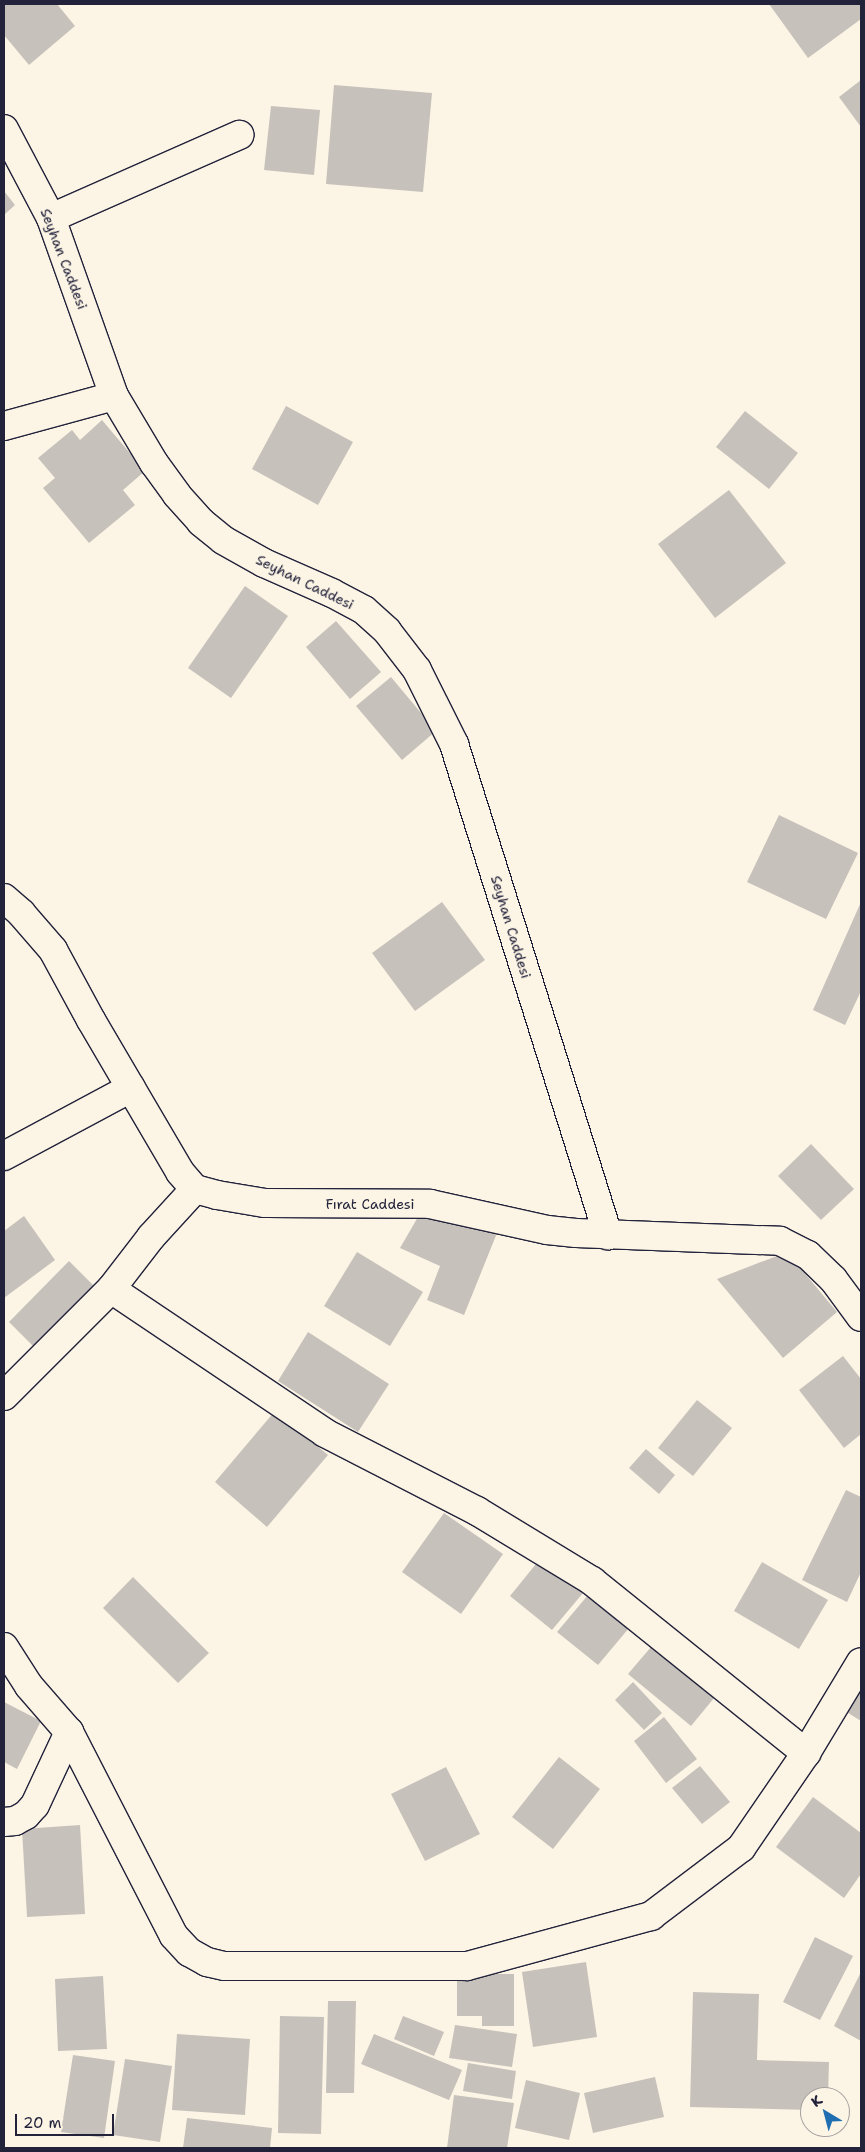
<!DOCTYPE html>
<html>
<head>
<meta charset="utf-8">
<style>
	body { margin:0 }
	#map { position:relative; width:865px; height:2152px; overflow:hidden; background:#fcf5e5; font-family:"Shantell Sans",sans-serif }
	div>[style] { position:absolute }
	.building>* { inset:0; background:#c6c1bb }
	.roads { filter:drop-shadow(1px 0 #22223b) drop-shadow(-1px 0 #22223b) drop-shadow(0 1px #22223b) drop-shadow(0 -1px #22223b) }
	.minor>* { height:28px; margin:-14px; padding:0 14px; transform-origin:14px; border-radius:14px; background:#fcf5e5 }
	.tertiary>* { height:28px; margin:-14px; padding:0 14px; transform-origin:14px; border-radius:14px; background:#fcf5e5 }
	span { translate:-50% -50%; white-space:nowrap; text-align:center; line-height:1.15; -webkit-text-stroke:4px #fcf5e5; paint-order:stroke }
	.street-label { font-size:14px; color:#22223b }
	.frame { position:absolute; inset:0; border:5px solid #22223b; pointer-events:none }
	.north { position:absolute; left:800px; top:2087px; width:50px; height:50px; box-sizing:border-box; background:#fcf5e5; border:1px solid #a5a1a1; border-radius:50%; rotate:323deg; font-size:14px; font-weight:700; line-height:20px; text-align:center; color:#22223b }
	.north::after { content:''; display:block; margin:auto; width:18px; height:22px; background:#1f6fb2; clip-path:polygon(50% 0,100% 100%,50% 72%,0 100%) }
	.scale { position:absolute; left:15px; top:2114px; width:99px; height:22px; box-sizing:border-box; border:2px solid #22223b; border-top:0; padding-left:6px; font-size:15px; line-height:18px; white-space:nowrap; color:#22223b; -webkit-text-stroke:4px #fcf5e5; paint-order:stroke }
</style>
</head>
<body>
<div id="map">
	<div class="building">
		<div style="clip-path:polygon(4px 4px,57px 4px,75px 26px,29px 65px,4px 35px)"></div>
		<div style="clip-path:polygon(769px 4px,861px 4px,861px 19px,808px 58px)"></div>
		<div style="clip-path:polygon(861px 80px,861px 127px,839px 97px)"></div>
		<div style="clip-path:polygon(334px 85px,432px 93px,423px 192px,326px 184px)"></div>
		<div style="clip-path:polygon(271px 106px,320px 110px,314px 175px,264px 170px)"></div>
		<div style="clip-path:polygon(4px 191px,15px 205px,4px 215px)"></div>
		<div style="clip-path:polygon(286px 406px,353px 442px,318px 505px,252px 469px)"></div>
		<div style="clip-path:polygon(745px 411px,798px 453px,769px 489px,716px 447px)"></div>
		<div style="clip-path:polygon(102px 420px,145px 471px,123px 490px,135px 505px,89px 543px,43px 488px,55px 478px,38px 458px,72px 430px,80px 440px)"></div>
		<div style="clip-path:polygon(729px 490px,786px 563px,715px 618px,658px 544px)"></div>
		<div style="clip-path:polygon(245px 586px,288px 616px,231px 698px,188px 668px)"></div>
		<div style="clip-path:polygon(336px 621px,381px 672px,350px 699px,306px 647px)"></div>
		<div style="clip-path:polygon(391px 677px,436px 731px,402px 760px,356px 706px)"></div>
		<div style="clip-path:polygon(779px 815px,858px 853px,826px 919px,747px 882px)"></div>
		<div style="clip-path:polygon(442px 902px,485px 960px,415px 1011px,372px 953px)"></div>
		<div style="clip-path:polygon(861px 902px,861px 991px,845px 1025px,813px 1010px)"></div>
		<div style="clip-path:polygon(811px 1144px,854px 1189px,821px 1220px,778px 1176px)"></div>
		<div style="clip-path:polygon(24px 1216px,55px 1260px,4px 1298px,4px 1231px)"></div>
		<div style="clip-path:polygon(418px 1217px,459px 1218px,497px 1233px,464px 1315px,427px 1300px,440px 1266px,400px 1248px)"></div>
		<div style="clip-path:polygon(357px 1252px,423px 1292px,390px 1346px,324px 1306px)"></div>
		<div style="clip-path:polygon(787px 1252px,837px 1312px,783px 1358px,717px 1279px)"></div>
		<div style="clip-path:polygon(69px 1261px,96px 1288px,36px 1349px,9px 1322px)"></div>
		<div style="clip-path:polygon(308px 1332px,389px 1384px,358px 1432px,278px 1381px)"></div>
		<div style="clip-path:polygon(843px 1356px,861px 1379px,861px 1434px,844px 1448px,799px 1390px)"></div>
		<div style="clip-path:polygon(697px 1400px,732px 1428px,693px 1476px,658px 1448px)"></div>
		<div style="clip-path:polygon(275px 1411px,328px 1455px,267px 1527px,215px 1482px)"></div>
		<div style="clip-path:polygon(646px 1449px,675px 1475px,659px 1494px,629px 1468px)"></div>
		<div style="clip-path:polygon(846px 1490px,861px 1497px,861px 1572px,847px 1602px,802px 1580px)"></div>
		<div style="clip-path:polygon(444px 1513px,503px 1554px,461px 1614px,402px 1572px)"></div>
		<div style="clip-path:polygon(540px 1559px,583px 1593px,552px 1630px,510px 1596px)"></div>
		<div style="clip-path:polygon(762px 1562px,828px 1600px,799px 1649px,734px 1611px)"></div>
		<div style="clip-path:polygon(133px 1577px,209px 1653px,178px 1683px,103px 1608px)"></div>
		<div style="clip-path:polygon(588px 1595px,629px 1628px,598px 1665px,557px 1632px)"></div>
		<div style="clip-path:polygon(657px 1640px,719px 1692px,691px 1726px,628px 1674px)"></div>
		<div style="clip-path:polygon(633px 1682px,662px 1713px,644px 1730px,615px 1700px)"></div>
		<div style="clip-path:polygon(861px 1685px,861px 1721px,845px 1711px)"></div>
		<div style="clip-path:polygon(4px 1702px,41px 1721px,17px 1769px,4px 1762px)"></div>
		<div style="clip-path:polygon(664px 1717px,697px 1759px,666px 1783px,634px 1741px)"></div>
		<div style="clip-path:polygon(559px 1757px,600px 1789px,553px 1849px,512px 1817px)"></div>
		<div style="clip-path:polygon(700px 1766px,730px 1802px,702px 1824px,672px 1788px)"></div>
		<div style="clip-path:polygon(446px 1767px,480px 1834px,425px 1861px,391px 1794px)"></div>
		<div style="clip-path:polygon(813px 1797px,861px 1833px,861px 1874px,844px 1898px,776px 1847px)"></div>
		<div style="clip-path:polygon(80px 1825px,85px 1914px,27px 1917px,22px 1829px)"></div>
		<div style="clip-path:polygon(815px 1937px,853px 1956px,820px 2020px,783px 2002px)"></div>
		<div style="clip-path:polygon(586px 1962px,597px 2037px,533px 2047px,522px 1972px)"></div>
		<div style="clip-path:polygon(861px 1972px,861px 2041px,834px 2026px)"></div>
		<div style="clip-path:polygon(457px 1974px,514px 1974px,514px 2026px,482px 2026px,482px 2016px,457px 2016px)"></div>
		<div style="clip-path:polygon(103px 1976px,107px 2049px,58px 2051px,55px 1979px)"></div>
		<div style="clip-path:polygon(693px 1992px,759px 1994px,757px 2060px,829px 2062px,828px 2097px,810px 2097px,810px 2110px,690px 2107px)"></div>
		<div style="clip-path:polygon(328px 2001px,356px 2001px,354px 2093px,326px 2093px)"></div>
		<div style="clip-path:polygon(280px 2016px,324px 2017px,321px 2134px,278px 2133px)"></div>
		<div style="clip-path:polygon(403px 2016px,444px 2032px,434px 2056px,394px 2039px)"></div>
		<div style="clip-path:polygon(455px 2025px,517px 2034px,512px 2067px,449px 2058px)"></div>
		<div style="clip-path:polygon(177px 2034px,250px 2039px,245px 2115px,172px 2110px)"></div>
		<div style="clip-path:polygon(374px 2034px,462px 2070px,449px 2100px,361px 2064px)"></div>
		<div style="clip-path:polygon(73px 2055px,115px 2061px,104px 2138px,61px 2132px)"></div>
		<div style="clip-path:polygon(125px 2059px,172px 2066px,160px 2142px,113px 2135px)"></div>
		<div style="clip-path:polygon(468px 2063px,516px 2071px,512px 2099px,463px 2091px)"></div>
		<div style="clip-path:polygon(655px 2077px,664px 2117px,593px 2133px,584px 2093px)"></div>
		<div style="clip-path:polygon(526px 2080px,580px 2093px,569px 2140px,515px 2128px)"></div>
		<div style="clip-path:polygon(454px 2095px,514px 2103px,507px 2148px,447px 2148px)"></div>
		<div style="clip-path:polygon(187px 2118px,272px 2128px,270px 2148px,183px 2148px)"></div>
	</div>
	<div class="roads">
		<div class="minor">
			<div style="left:51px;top:218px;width:206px;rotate:-23.8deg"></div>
			<div style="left:4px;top:426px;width:114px;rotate:-15.3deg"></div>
			<div style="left:4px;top:1156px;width:144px;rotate:-28.2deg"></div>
			<div style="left:111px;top:1289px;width:258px;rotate:33.9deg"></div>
			<div style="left:325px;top:1433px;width:171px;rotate:27.2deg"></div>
			<div style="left:477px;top:1511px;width:135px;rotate:31.3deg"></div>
			<div style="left:592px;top:1581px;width:275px;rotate:38.8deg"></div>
			<div style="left:4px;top:1396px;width:151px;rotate:-45deg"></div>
			<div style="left:111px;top:1289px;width:66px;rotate:-52.4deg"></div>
			<div style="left:151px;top:1237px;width:65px;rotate:-47.5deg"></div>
			<div style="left:4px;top:1647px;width:46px;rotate:57.3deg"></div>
			<div style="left:29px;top:1686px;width:61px;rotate:49deg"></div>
			<div style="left:69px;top:1732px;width:229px;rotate:62.8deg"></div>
			<div style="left:174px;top:1936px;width:22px;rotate:47deg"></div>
			<div style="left:189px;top:1952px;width:21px;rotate:29deg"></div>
			<div style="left:207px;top:1962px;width:18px;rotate:13deg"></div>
			<div style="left:225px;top:1966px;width:242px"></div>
			<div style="left:467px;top:1966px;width:191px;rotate:-15.2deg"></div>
			<div style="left:651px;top:1916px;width:113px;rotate:-37.1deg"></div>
			<div style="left:741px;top:1848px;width:115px;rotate:-55.6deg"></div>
			<div style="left:806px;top:1753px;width:106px;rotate:-58.9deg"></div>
			<div style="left:4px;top:1822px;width:11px;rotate:-5deg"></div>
			<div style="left:15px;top:1821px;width:13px;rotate:-29deg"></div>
			<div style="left:26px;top:1815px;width:13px;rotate:-48deg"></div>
			<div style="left:35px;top:1805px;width:81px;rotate:-65deg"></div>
		</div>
		<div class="tertiary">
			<div style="left:4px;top:129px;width:101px;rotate:62.2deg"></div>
			<div style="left:51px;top:218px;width:189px;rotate:70.5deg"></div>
			<div style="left:114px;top:396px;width:78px;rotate:59.2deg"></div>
			<div style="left:154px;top:463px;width:39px;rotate:54deg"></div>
			<div style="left:177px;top:495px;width:36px;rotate:48deg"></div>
			<div style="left:201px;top:522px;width:28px;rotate:39deg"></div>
			<div style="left:223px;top:540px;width:47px;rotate:29.3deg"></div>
			<div style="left:264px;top:563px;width:74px;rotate:23.8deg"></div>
			<div style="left:332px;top:593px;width:36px;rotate:28deg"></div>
			<div style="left:364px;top:610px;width:31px;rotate:42deg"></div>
			<div style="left:387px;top:631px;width:49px;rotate:52.4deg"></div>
			<div style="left:417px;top:670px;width:83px;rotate:63.4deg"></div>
			<div style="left:454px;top:744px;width:515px;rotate:72.59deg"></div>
			<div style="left:4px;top:898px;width:23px;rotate:41deg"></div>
			<div style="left:21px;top:913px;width:49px;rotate:49.1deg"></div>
			<div style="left:53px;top:950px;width:80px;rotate:61.5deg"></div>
			<div style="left:91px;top:1020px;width:176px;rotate:59.6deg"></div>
			<div style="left:180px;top:1172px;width:23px;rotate:49deg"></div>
			<div style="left:195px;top:1189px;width:23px;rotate:15deg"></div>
			<div style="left:217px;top:1195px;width:49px;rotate:9.5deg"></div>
			<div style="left:265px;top:1203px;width:165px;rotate:0.3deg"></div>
			<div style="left:430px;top:1204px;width:120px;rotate:12.5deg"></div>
			<div style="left:547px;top:1230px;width:29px;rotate:6deg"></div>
			<div style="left:576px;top:1233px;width:204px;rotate:2.2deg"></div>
			<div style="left:780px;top:1241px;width:31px;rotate:27deg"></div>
			<div style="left:808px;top:1255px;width:35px;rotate:44deg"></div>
			<div style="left:833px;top:1279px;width:47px;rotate:53.6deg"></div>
		</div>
	</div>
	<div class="street-label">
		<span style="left:64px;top:259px;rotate:69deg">Seyhan Caddesi</span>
		<span style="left:305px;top:582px;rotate:26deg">Seyhan Caddesi</span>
		<span style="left:511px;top:927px;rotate:73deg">Seyhan Caddesi</span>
		<span style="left:370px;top:1204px">Fırat Caddesi</span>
	</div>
	<div class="frame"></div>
	<div class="north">K</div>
	<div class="scale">20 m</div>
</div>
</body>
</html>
